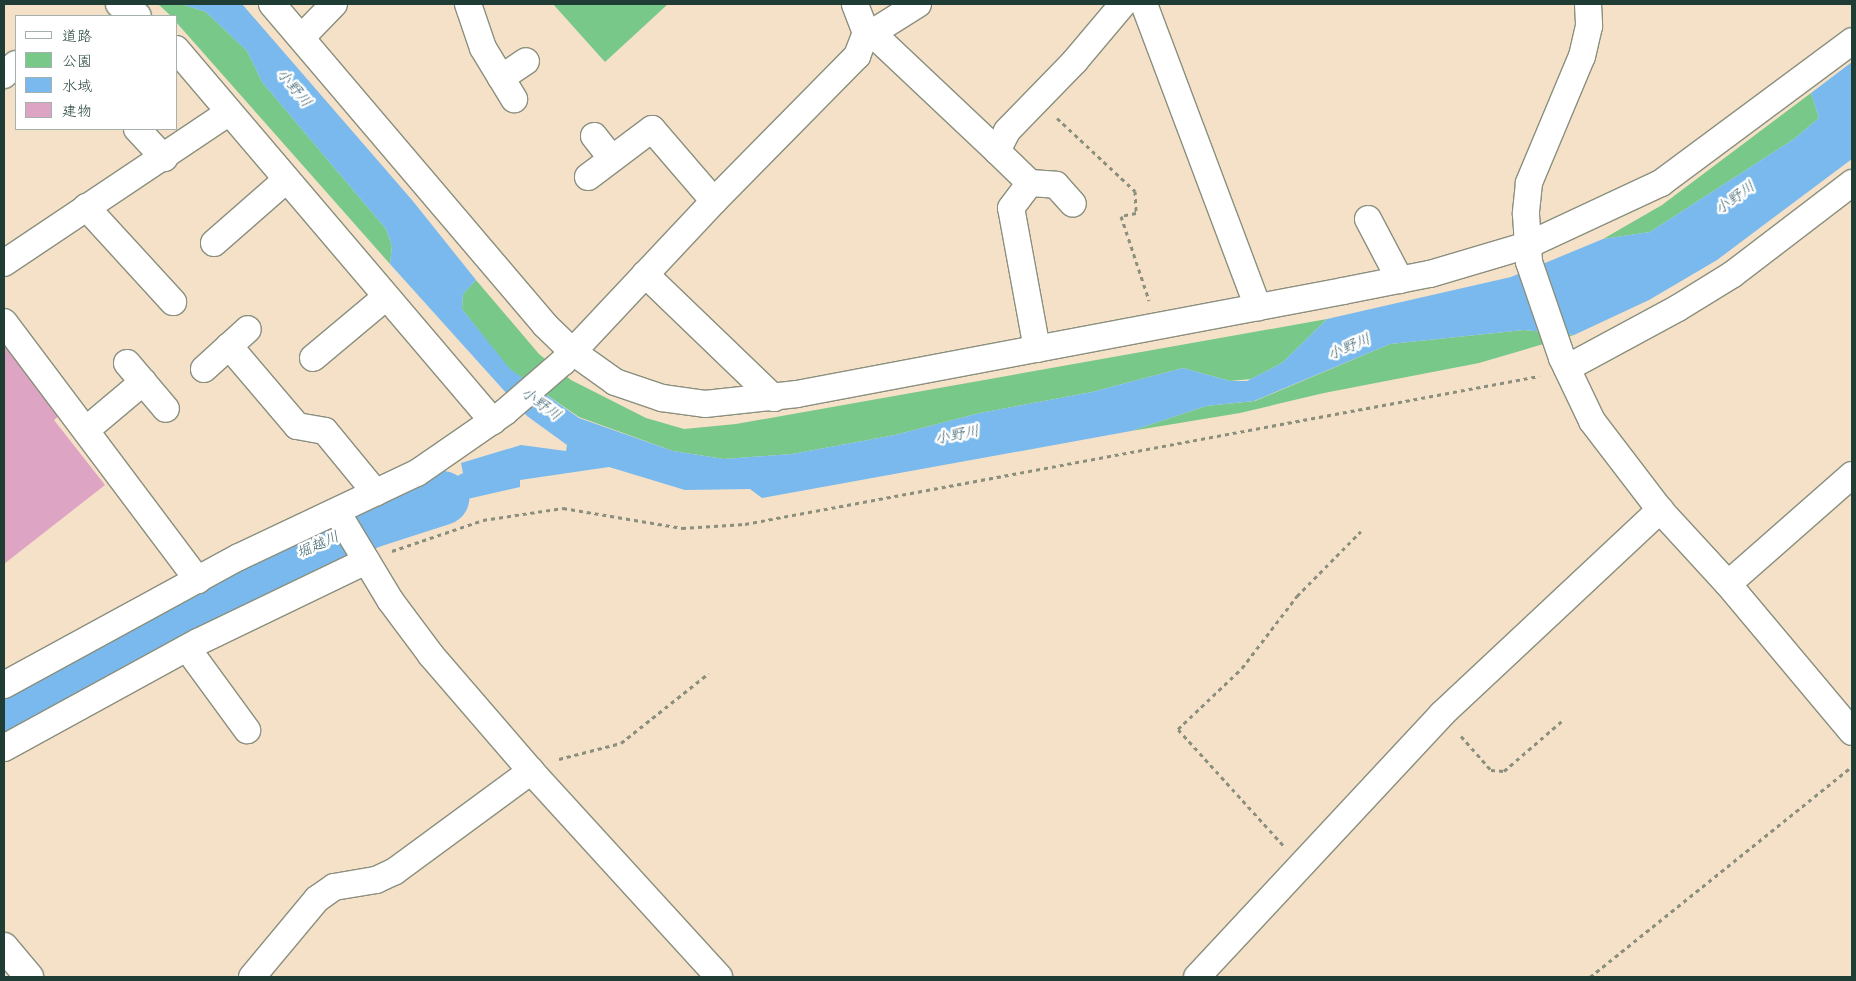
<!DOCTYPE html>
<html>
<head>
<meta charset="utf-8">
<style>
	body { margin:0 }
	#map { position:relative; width:1856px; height:981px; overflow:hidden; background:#f5e1c8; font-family:Pangolin,"Klee One",sans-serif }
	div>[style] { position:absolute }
	.green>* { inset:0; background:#78c889 }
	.water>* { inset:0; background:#79b9ed }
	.river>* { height:54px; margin:-27px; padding:0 27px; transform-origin:27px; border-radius:27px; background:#79b9ed }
	.building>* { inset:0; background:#dea4c4 }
	.path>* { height:3px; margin-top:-1.5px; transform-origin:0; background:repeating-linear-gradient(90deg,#8a8f7e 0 4px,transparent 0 8px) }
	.roads { filter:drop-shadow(1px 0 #8a8f7e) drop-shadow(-1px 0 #8a8f7e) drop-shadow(0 1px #8a8f7e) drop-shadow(0 -1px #8a8f7e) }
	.minor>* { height:26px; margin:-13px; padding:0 13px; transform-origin:13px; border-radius:13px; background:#fff }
	.tertiary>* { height:28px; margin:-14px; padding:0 14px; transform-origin:14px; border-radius:14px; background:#fff }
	span { translate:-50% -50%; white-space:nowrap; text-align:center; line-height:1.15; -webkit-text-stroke:5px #fff; paint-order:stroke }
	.water-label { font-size:15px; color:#3a626c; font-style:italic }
	.frame { position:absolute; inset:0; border:5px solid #1f3d34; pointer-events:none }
	.legend { position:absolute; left:15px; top:15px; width:162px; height:115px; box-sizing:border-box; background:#fff; border:1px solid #a5b1ae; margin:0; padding:6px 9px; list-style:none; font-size:15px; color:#1f3d34 }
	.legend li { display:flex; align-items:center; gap:10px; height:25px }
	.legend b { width:25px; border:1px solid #a5b1ae }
</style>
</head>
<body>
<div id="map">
	<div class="green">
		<div style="clip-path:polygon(158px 4px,181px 4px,206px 12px,247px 51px,262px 82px,386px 229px,392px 246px,390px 264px,176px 22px,176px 16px,171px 16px)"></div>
		<div style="clip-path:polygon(553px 4px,668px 4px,605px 62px)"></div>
		<div style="clip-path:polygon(1811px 93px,1819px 118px,1794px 139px,1650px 232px,1603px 239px,1662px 205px)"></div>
		<div style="clip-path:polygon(476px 280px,539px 354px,571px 380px,646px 418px,684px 429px,736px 424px,1327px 319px,1282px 363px,1251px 379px,1230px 381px,1183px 368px,1092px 392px,980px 413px,895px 435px,792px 454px,724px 459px,673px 451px,579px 417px,509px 369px,462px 309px,463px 294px)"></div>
		<div style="clip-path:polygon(1524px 330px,1574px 335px,1479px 363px,1324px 393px,1240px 413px,1131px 431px,1206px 406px,1255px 401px,1390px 344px)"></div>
	</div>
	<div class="water">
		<div style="clip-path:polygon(181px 4px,242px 4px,412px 200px,476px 280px,463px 294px,462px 309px,510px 369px,579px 418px,673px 451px,724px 459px,792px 454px,895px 435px,980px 413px,1092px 392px,1183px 368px,1230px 381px,1247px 381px,1282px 363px,1327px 319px,1511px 277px,1603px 239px,1650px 232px,1794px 139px,1819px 118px,1811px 93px,1852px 62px,1852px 159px,1717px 260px,1649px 300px,1574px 335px,1524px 330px,1390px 344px,1254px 401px,1206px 406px,1131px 431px,762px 498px,750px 489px,685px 490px,609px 467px,520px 480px,520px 487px,371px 521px,463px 473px,461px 463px,521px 445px,566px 451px,567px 445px,527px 416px,390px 264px,392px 246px,386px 229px,262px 82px,247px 51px,206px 12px)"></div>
	</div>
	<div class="river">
		<div style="left:4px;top:717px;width:316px;rotate:-29.4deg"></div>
		<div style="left:279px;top:562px;width:101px;rotate:-24deg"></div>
		<div style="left:371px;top:521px;width:75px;rotate:-17.9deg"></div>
	</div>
	<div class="building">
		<div style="clip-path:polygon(4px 345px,59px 416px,54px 420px,105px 485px,4px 564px)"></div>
	</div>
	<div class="path">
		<div style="left:1057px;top:118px;width:107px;rotate:43.1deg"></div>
		<div style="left:1135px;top:191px;width:22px;rotate:87deg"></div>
		<div style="left:1136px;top:213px;width:15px;rotate:169deg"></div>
		<div style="left:1121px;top:216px;width:89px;rotate:71.6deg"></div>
		<div style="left:392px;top:551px;width:96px;rotate:-18.8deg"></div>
		<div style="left:483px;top:520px;width:81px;rotate:-8.5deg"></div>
		<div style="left:563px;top:508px;width:121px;rotate:9.5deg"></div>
		<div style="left:682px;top:528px;width:63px;rotate:-3.6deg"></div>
		<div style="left:745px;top:524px;width:808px;rotate:-10.56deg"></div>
		<div style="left:1461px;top:736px;width:45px;rotate:48.6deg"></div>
		<div style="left:1491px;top:770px;width:13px;rotate:4deg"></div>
		<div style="left:1504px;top:771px;width:77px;rotate:-40.8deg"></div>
		<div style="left:559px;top:759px;width:64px;rotate:-14.5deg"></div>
		<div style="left:621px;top:743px;width:112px;rotate:-38.5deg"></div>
		<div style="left:1283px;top:845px;width:156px;rotate:-132.2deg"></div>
		<div style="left:1178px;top:729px;width:88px;rotate:-43.6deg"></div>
		<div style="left:1242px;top:668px;width:91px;rotate:-52.6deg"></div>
		<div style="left:1297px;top:596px;width:91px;rotate:-45.4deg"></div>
		<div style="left:1590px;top:977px;width:336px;rotate:-38.8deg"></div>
	</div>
	<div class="roads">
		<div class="minor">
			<div style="left:119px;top:4px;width:22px;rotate:32deg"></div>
			<div style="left:272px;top:4px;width:421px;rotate:49.6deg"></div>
			<div style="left:545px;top:325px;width:39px;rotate:44deg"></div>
			<div style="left:573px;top:352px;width:52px;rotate:35.5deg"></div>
			<div style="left:615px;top:382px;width:50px;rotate:18.8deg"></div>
			<div style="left:662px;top:398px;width:43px;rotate:7.9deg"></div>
			<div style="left:705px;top:404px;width:93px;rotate:-6.2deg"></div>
			<div style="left:797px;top:394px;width:556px;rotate:-10.68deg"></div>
			<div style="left:1343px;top:291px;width:89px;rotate:-11.1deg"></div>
			<div style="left:1430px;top:274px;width:102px;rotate:-16.5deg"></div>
			<div style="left:1528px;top:245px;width:147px;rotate:-25deg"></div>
			<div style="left:1661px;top:183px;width:238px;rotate:-36.6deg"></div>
			<div style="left:468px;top:4px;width:46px;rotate:71.2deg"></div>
			<div style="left:483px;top:48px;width:60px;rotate:58.7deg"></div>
			<div style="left:918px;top:4px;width:54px;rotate:147.8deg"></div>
			<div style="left:872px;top:33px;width:172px;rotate:43.3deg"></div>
			<div style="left:1144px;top:4px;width:324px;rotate:69.4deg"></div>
			<div style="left:1588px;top:4px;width:22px;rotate:87deg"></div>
			<div style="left:1589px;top:26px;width:31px;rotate:103deg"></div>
			<div style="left:1582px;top:56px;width:138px;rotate:112.7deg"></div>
			<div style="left:1529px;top:183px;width:31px;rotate:96deg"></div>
			<div style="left:1526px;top:214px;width:48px;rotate:86.4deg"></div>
			<div style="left:1529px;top:262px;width:102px;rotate:71deg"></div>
			<div style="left:1562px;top:358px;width:70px;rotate:64.5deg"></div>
			<div style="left:1592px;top:421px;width:112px;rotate:52.6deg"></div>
			<div style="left:1660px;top:510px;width:100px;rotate:47.4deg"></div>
			<div style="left:1728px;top:584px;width:193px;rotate:50deg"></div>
			<div style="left:302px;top:37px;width:46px;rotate:-45.9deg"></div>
			<div style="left:176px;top:49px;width:489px;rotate:49.6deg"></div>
			<div style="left:4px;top:75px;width:16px;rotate:-43deg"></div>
			<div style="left:501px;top:78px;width:30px;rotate:-34deg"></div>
			<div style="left:137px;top:129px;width:40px;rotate:47deg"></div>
			<div style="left:594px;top:136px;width:29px;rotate:52deg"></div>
			<div style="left:588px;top:177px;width:80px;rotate:-36.9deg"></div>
			<div style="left:652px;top:129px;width:95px;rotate:49.3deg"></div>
			<div style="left:1030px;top:183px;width:26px;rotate:4deg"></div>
			<div style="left:1056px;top:185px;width:25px;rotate:48deg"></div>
			<div style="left:86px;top:207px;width:129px;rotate:47.5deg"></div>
			<div style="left:1368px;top:219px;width:69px;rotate:62.3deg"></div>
			<div style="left:214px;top:243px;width:96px;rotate:-41.2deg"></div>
			<div style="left:4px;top:263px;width:270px;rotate:-33.8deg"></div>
			<div style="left:645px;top:274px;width:179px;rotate:43.9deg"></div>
			<div style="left:4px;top:322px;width:323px;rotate:53.1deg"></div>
			<div style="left:229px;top:346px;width:105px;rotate:49.6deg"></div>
			<div style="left:297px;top:426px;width:28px;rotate:10deg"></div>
			<div style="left:325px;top:431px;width:80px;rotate:50.6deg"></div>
			<div style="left:1037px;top:349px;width:143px;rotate:-100.4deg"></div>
			<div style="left:1011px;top:208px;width:31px;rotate:-53deg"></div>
			<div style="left:1030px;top:183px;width:46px;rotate:-135.9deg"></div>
			<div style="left:997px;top:151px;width:22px;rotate:-63deg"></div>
			<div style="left:1007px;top:131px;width:98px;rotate:-45.8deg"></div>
			<div style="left:1075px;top:61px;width:75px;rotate:-49.9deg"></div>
			<div style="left:313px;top:358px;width:95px;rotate:-39.9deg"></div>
			<div style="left:127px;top:363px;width:60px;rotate:49.7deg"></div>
			<div style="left:1567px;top:368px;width:126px;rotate:-28.4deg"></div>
			<div style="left:1678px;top:308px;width:65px;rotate:-31.7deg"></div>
			<div style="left:1733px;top:274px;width:150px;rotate:-37.4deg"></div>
			<div style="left:204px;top:369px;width:59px;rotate:-42.3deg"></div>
			<div style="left:86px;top:430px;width:75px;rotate:-40.1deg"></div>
			<div style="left:337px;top:512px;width:103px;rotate:58.9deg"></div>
			<div style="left:390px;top:600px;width:69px;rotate:53.3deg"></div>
			<div style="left:431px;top:655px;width:153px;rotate:49.2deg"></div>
			<div style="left:531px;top:771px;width:279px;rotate:47.6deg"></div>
			<div style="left:1728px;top:584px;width:165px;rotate:-41.3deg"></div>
			<div style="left:187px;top:648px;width:102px;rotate:53.8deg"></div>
			<div style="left:4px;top:685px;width:268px;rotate:-28.6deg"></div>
			<div style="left:239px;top:557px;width:197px;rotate:-25.3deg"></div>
			<div style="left:417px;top:473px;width:107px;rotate:-34.7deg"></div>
			<div style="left:505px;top:412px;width:77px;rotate:-40.8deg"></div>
			<div style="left:563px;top:362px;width:221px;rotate:-46.8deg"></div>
			<div style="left:714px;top:201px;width:204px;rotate:-45.4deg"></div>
			<div style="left:857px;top:56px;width:25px;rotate:-69deg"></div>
			<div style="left:866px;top:33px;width:31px;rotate:-111deg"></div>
			<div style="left:4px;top:748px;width:221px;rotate:-28.7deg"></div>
			<div style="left:198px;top:642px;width:187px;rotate:-25.7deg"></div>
			<div style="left:252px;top:977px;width:102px;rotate:-50.2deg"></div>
			<div style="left:317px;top:899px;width:21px;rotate:-35deg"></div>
			<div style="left:334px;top:887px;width:43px;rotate:-9.5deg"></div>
			<div style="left:376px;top:880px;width:21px;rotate:-25deg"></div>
			<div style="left:395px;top:871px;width:169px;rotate:-36.3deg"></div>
			<div style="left:1197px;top:977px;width:359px;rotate:-47deg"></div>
			<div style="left:1442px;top:714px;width:299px;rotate:-43.1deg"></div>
		</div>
		<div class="tertiary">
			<div style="left:4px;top:947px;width:39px;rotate:50deg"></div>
		</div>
	</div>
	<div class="water-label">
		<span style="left:294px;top:88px;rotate:50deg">小野川</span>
		<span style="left:1735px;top:198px;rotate:-36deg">小野川</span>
		<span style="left:1349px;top:347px;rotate:-23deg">小野川</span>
		<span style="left:541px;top:404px;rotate:36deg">小野川</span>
		<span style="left:957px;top:435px;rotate:-11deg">小野川</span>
		<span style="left:318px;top:545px;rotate:-24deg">堀越川</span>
	</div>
	<div class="frame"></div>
	<ul class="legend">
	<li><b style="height:6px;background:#fff"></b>道路</li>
	<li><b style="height:14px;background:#78c889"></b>公園</li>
	<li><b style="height:14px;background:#79b9ed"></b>水域</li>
	<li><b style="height:14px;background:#dea4c4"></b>建物</li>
	</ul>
</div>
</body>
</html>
